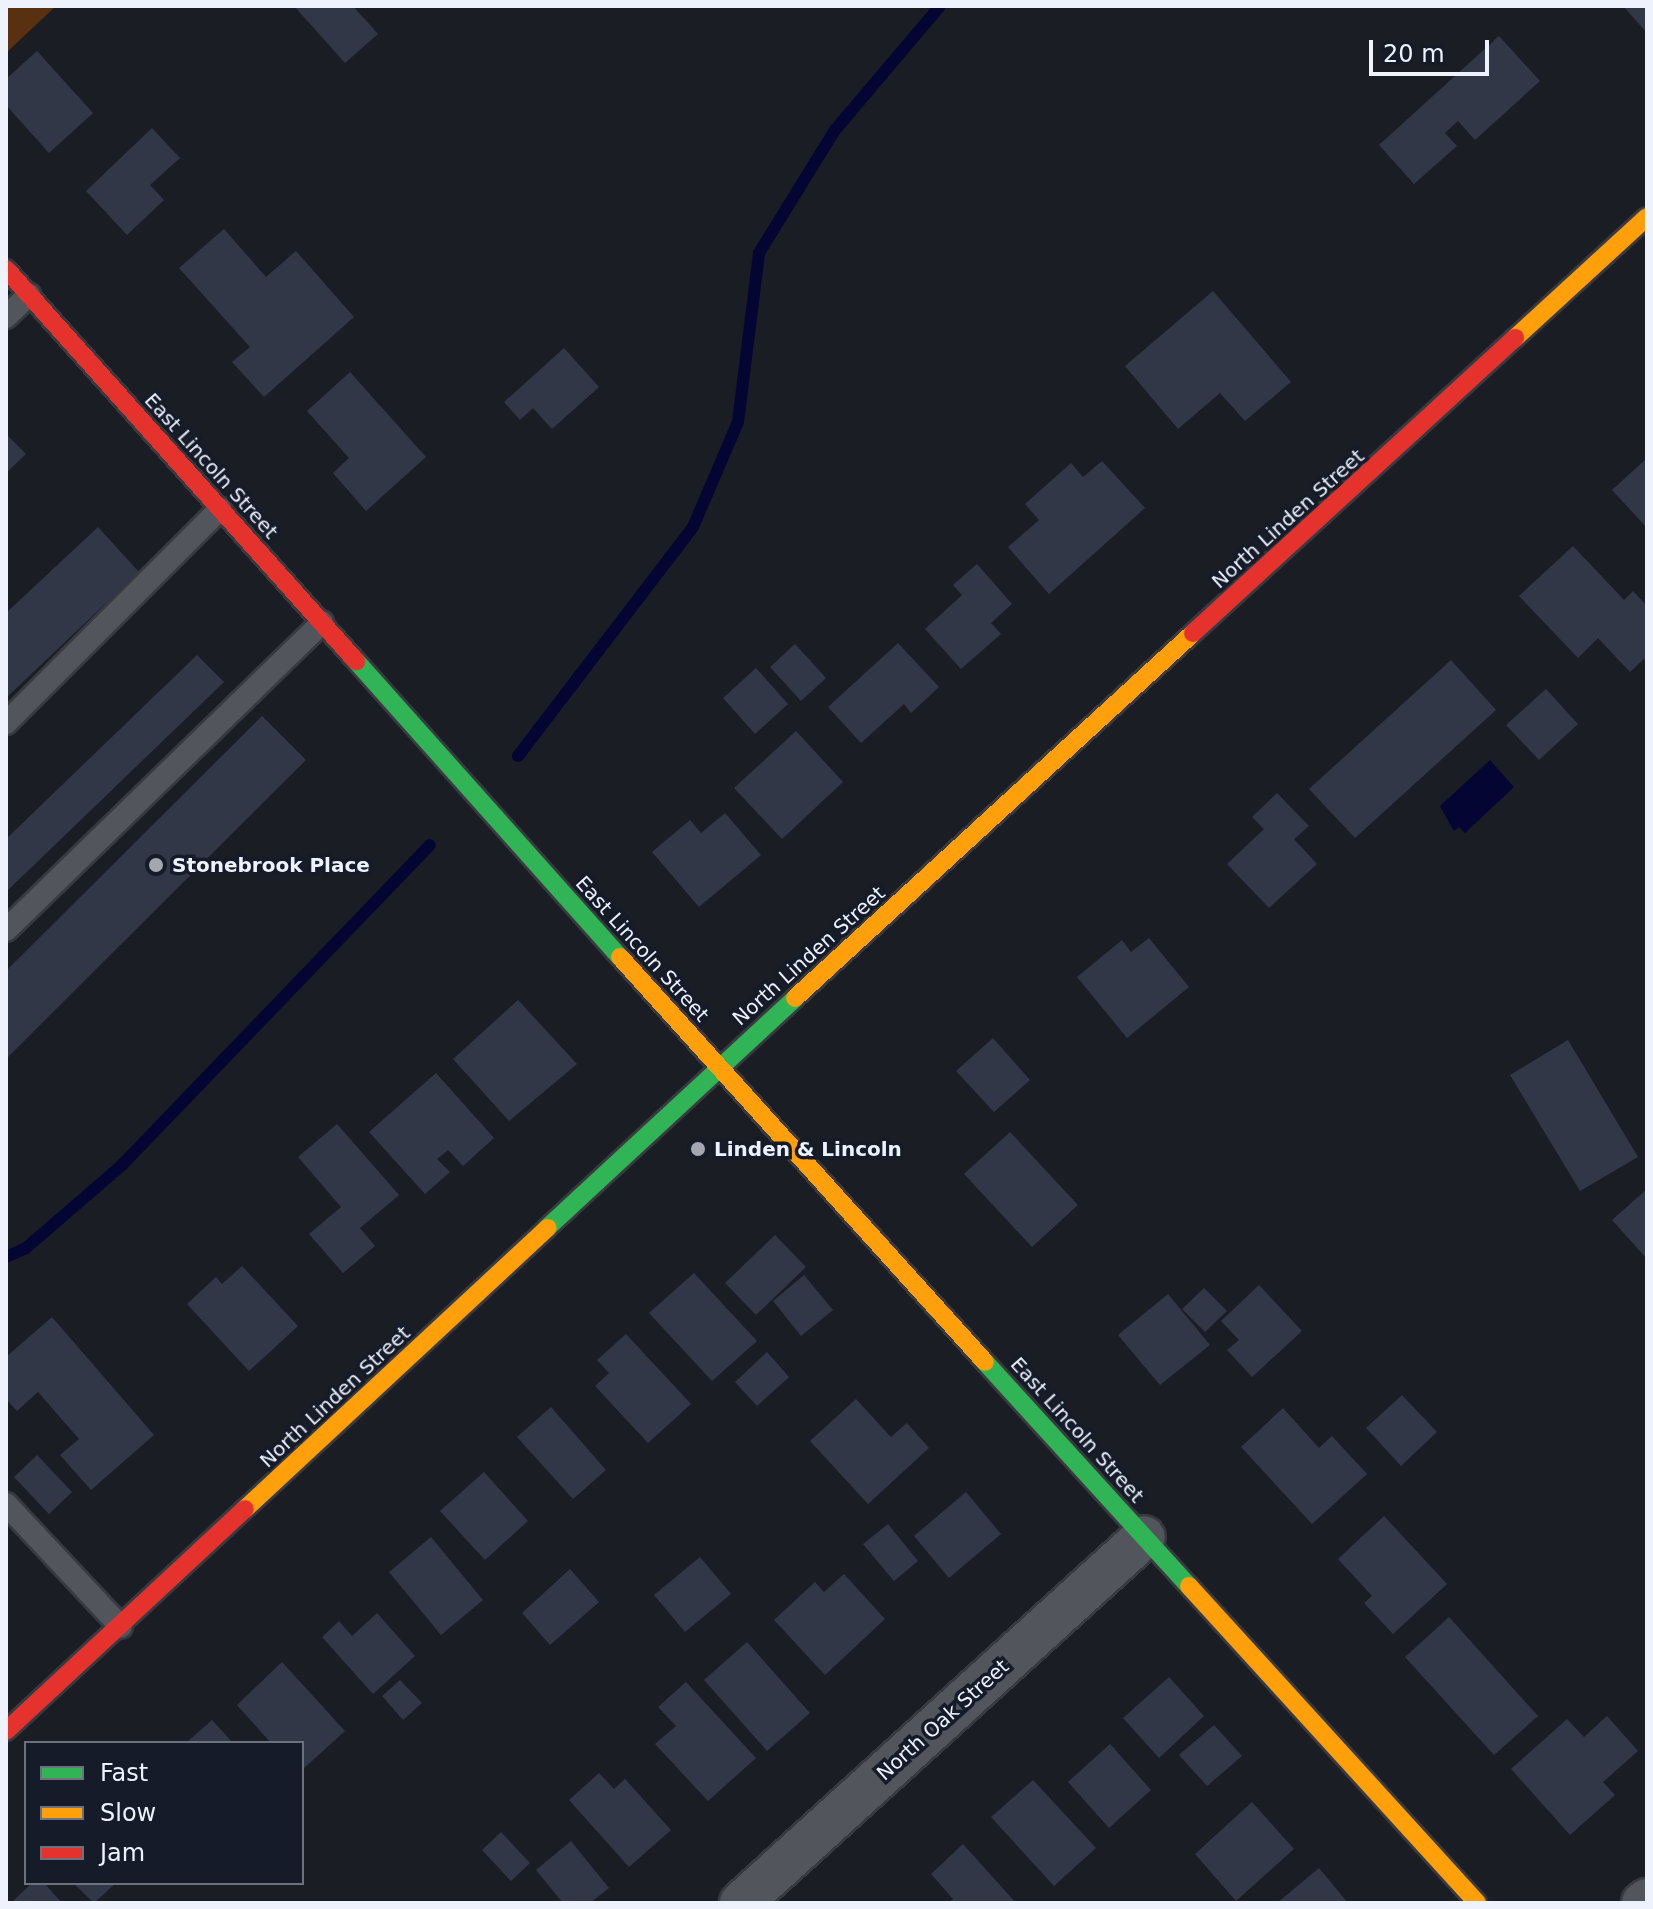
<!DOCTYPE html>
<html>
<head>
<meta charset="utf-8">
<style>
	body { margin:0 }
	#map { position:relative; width:1653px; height:1909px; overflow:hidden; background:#1a1d24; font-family:"DejaVu Sans",sans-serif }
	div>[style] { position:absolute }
	.green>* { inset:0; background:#593010 }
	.water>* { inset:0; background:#050534 }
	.stream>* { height:12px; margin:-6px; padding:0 6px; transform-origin:6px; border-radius:6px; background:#050534 }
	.building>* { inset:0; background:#323748 }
	.roads { filter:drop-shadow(2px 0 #383a40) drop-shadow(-2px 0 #383a40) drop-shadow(0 2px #383a40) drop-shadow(0 -2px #383a40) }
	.lane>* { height:22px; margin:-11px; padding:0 11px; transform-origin:11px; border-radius:11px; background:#52555c }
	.street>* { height:42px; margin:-21px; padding:0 21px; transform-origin:21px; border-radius:21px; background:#52555c }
	.fast>* { height:18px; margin:-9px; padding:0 9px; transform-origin:9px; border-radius:9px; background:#30b455 }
	.slow>* { height:18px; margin:-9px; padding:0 9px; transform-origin:9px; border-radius:9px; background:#ff9f0a }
	.jam>* { height:18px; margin:-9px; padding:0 9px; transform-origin:9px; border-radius:9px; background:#e5322d }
	.dots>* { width:22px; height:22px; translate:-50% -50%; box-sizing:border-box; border:4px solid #151b29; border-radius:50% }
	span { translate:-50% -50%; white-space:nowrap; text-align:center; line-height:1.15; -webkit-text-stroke:7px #151b29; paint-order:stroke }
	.street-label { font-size:20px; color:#eef2fc }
	.poi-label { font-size:20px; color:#eef2fc; font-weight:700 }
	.left { translate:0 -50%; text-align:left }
	.frame { position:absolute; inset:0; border:8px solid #eef2fc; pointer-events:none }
	.legend { position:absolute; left:24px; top:1741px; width:280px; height:144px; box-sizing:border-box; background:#151b29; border:2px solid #6c717d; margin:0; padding:10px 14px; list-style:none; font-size:24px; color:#eef2fc }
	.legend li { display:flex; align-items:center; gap:16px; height:40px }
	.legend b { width:40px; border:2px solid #6c717d }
	.scale { position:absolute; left:1369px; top:40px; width:120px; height:36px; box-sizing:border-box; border:4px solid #eef2fc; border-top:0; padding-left:10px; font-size:24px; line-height:28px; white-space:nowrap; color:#eef2fc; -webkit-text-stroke:6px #151b29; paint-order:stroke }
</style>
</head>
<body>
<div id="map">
	<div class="green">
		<div style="clip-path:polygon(6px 6px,56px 6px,6px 53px)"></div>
	</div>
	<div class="water">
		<div style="clip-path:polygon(1490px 760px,1514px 787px,1465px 833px,1459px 827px,1454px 831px,1440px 806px)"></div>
	</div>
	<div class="stream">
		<div style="left:518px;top:756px;width:288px;rotate:-52.6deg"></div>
		<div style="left:693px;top:527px;width:114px;rotate:-66.8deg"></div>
		<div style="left:738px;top:422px;width:170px;rotate:-82.9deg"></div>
		<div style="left:759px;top:253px;width:145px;rotate:-58.3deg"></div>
		<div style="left:835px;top:130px;width:162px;rotate:-49.7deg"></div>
		<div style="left:6px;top:1257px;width:22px;rotate:-24deg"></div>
		<div style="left:26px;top:1248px;width:127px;rotate:-40.8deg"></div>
		<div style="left:122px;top:1165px;width:444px;rotate:-46.1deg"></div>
	</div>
	<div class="building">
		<div style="clip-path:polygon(294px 6px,353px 6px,378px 34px,345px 63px)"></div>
		<div style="clip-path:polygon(1623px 6px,1647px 6px,1647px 33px)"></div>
		<div style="clip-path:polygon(1499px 36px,1540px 81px,1475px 140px,1458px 121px,1445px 133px,1457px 146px,1414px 184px,1379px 145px)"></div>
		<div style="clip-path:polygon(37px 51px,93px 113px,49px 153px,6px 105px,6px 79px)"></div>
		<div style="clip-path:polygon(152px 128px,180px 158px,150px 185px,164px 200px,127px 235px,86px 191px)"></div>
		<div style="clip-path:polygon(224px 229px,266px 277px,296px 251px,354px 317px,264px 397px,232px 362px,250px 347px,179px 268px)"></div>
		<div style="clip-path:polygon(1213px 291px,1291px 382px,1245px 421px,1220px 393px,1178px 429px,1125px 366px)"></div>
		<div style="clip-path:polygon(564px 348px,599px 387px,552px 429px,533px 408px,520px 420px,504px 402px)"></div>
		<div style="clip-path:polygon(350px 372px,426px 457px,366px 511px,333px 473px,349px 458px,307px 411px)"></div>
		<div style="clip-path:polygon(6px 434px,26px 454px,6px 473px)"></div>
		<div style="clip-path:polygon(1647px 458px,1647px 528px,1612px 490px)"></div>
		<div style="clip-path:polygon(1102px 461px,1145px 508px,1049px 594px,1008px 547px,1039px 520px,1025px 504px,1071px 463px,1083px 477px)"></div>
		<div style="clip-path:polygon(98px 527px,139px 572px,6px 698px,6px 613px)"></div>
		<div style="clip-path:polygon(1573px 546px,1624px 600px,1633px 591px,1647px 606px,1647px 662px,1644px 659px,1630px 672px,1598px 638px,1578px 658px,1519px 596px)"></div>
		<div style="clip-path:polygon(977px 564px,1012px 604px,991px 623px,1001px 634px,961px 669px,925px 629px,962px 595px,953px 585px)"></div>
		<div style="clip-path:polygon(898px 643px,939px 687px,911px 713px,904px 704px,861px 743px,828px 707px)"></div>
		<div style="clip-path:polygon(795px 644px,826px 678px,801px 701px,770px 667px)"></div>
		<div style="clip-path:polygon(197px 655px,224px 682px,6px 892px,6px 839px)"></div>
		<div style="clip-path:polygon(1451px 660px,1496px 710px,1355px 838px,1309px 789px)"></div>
		<div style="clip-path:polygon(756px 668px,788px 704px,755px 734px,723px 698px)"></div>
		<div style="clip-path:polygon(1546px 689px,1578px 724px,1539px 760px,1506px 725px)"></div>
		<div style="clip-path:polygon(262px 716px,306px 760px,6px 1059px,6px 971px)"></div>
		<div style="clip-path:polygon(796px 731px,843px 782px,782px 839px,734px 788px)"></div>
		<div style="clip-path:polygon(1277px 793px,1309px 826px,1294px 839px,1317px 864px,1269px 908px,1227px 864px,1264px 829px,1252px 817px)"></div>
		<div style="clip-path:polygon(725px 813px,761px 855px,699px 907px,652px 852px,690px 820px,701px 833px)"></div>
		<div style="clip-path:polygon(1149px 938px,1189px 987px,1127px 1038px,1077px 977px,1122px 940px,1131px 952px)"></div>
		<div style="clip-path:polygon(518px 1000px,577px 1064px,509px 1121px,453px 1059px)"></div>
		<div style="clip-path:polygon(993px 1038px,1030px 1080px,994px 1112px,956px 1071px)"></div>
		<div style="clip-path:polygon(1568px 1040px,1638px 1157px,1580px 1191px,1510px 1075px)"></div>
		<div style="clip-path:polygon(436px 1073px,494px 1138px,463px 1166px,448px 1150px,437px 1159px,450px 1172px,425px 1194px,369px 1132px)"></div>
		<div style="clip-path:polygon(337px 1124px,399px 1195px,360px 1228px,375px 1246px,343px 1273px,309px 1234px,341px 1207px,298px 1157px)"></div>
		<div style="clip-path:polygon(1010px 1132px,1078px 1205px,1032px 1247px,964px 1174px)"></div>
		<div style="clip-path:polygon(1647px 1189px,1647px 1259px,1612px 1220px)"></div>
		<div style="clip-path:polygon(775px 1235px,806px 1267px,756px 1315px,725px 1283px)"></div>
		<div style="clip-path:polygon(242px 1266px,298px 1326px,249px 1371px,187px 1304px,216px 1277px,222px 1284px)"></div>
		<div style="clip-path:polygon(694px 1273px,757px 1341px,712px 1381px,649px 1313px)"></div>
		<div style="clip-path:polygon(804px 1275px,833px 1310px,801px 1336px,773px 1301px)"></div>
		<div style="clip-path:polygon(1259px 1285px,1302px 1331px,1252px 1377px,1227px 1350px,1239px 1340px,1221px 1321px)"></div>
		<div style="clip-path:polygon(1204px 1288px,1227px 1311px,1205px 1332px,1182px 1309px)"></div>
		<div style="clip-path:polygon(1168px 1294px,1210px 1345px,1160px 1385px,1118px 1335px)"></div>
		<div style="clip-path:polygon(52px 1317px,154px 1435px,91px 1490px,60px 1455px,79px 1439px,38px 1392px,17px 1411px,6px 1399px,6px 1357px)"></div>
		<div style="clip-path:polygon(626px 1334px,691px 1404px,648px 1443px,595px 1386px,609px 1373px,597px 1360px)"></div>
		<div style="clip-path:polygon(767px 1352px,789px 1377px,757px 1406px,735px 1382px)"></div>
		<div style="clip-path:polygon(1402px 1395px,1437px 1432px,1401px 1466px,1366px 1428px)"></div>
		<div style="clip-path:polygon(856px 1399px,891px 1437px,907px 1423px,929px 1448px,868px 1504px,810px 1441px)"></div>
		<div style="clip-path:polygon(551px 1407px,606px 1470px,573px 1499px,517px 1437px)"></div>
		<div style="clip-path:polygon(1283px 1408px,1319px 1448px,1332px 1436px,1367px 1474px,1312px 1524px,1241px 1447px)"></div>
		<div style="clip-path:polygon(37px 1455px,72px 1492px,49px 1514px,14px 1477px)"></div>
		<div style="clip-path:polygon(484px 1472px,528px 1521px,485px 1560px,440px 1511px)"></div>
		<div style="clip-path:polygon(966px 1492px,1001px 1534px,949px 1578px,914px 1536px)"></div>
		<div style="clip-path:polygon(1384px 1516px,1447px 1584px,1393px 1634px,1364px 1603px,1372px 1596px,1338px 1559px)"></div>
		<div style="clip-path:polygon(888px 1524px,918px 1561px,894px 1581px,863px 1544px)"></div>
		<div style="clip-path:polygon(431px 1537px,483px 1600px,441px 1635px,389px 1572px)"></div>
		<div style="clip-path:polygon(700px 1557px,731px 1594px,685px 1632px,654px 1595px)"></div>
		<div style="clip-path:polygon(570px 1569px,599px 1602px,550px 1645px,522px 1613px)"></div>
		<div style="clip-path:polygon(844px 1574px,885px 1619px,825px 1675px,774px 1620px,815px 1582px,824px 1592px)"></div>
		<div style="clip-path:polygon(377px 1613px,415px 1656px,373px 1694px,322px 1637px,339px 1621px,352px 1636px)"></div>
		<div style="clip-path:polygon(1449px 1617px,1538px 1716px,1494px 1755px,1405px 1657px)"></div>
		<div style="clip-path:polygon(747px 1642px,810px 1713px,767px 1751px,704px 1680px)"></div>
		<div style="clip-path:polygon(282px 1662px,345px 1731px,302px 1770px,302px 1743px,271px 1743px,237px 1705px)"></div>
		<div style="clip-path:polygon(1169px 1677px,1204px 1716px,1159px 1758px,1123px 1718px)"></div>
		<div style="clip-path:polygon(400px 1680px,422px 1703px,403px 1720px,382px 1696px)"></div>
		<div style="clip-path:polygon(686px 1682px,756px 1758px,708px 1801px,655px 1744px,676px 1726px,658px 1707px)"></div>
		<div style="clip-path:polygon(1607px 1716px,1638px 1751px,1603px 1782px,1615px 1795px,1570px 1835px,1511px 1769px,1567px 1719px,1584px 1737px)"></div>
		<div style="clip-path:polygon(212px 1720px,233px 1743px,186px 1743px)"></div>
		<div style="clip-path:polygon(1214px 1725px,1242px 1756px,1207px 1786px,1179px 1755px)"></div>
		<div style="clip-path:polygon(1110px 1744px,1151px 1790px,1109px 1828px,1068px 1782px)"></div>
		<div style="clip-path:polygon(599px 1773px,614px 1789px,625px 1779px,671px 1830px,629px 1867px,569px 1800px)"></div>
		<div style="clip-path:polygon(1033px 1780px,1096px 1848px,1054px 1886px,991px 1817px)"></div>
		<div style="clip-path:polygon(1252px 1802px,1294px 1849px,1236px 1901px,1195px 1854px)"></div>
		<div style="clip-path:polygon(501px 1832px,530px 1863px,511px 1881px,482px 1850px)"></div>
		<div style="clip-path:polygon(571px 1841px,609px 1888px,590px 1903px,563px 1903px,536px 1870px)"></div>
		<div style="clip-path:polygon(963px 1844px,1016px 1903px,949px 1903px,953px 1899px,931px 1874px)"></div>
		<div style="clip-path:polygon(1319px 1868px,1348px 1903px,1277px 1903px)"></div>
		<div style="clip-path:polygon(32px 1883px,44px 1883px,62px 1903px,11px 1903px)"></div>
		<div style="clip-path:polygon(73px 1883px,116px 1883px,94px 1903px)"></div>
	</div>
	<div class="roads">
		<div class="lane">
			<div style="left:6px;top:317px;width:32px;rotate:-44deg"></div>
			<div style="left:6px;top:723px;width:303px;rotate:-45deg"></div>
			<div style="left:6px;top:930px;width:441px;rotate:-44.2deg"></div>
			<div style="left:6px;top:1504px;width:168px;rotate:46.9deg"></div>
		</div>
		<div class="street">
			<div style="left:741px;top:1903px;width:544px;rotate:-42.25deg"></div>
			<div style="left:1643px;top:1903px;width:5px;rotate:-37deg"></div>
		</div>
		<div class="fast">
			<div style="left:356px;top:661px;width:397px;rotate:48.3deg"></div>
			<div style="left:547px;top:1228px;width:338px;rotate:-42.8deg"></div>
			<div style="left:985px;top:1362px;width:303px;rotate:47.7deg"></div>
		</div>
		<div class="slow">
			<div style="left:1515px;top:338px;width:179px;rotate:-42.5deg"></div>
			<div style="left:620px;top:957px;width:545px;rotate:47.97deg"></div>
			<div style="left:795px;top:998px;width:540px;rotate:-42.52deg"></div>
			<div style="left:245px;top:1509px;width:413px;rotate:-42.9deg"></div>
			<div style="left:1189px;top:1586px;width:428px;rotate:47.7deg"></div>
		</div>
		<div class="jam">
			<div style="left:6px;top:269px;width:526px;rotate:48.24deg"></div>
			<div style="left:1193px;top:633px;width:437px;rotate:-42.5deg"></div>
			<div style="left:6px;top:1731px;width:326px;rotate:-42.9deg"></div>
		</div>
	</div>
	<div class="dots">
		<div style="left:156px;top:865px;background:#a4a7b0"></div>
		<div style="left:698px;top:1149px;background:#a4a7b0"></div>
	</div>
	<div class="street-label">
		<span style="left:211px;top:466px;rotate:48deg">East Lincoln Street</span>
		<span style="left:1288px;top:519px;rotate:-42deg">North Linden Street</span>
		<span style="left:642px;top:949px;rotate:48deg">East Lincoln Street</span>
		<span style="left:809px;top:956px;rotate:-42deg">North Linden Street</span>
		<span style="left:335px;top:1397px;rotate:-43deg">North Linden Street</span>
		<span style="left:1077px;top:1430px;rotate:48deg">East Lincoln Street</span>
		<span style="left:943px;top:1720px;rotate:-42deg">North Oak Street</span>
	</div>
	<div class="poi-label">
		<span class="left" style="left:172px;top:865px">Stonebrook Place</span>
		<span class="left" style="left:714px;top:1149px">Linden &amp; Lincoln</span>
	</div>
	<div class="frame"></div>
	<ul class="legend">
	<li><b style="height:10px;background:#30b455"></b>Fast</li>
	<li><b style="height:10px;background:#ff9f0a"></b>Slow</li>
	<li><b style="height:10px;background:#e5322d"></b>Jam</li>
	</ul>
	<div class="scale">20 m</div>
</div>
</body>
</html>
